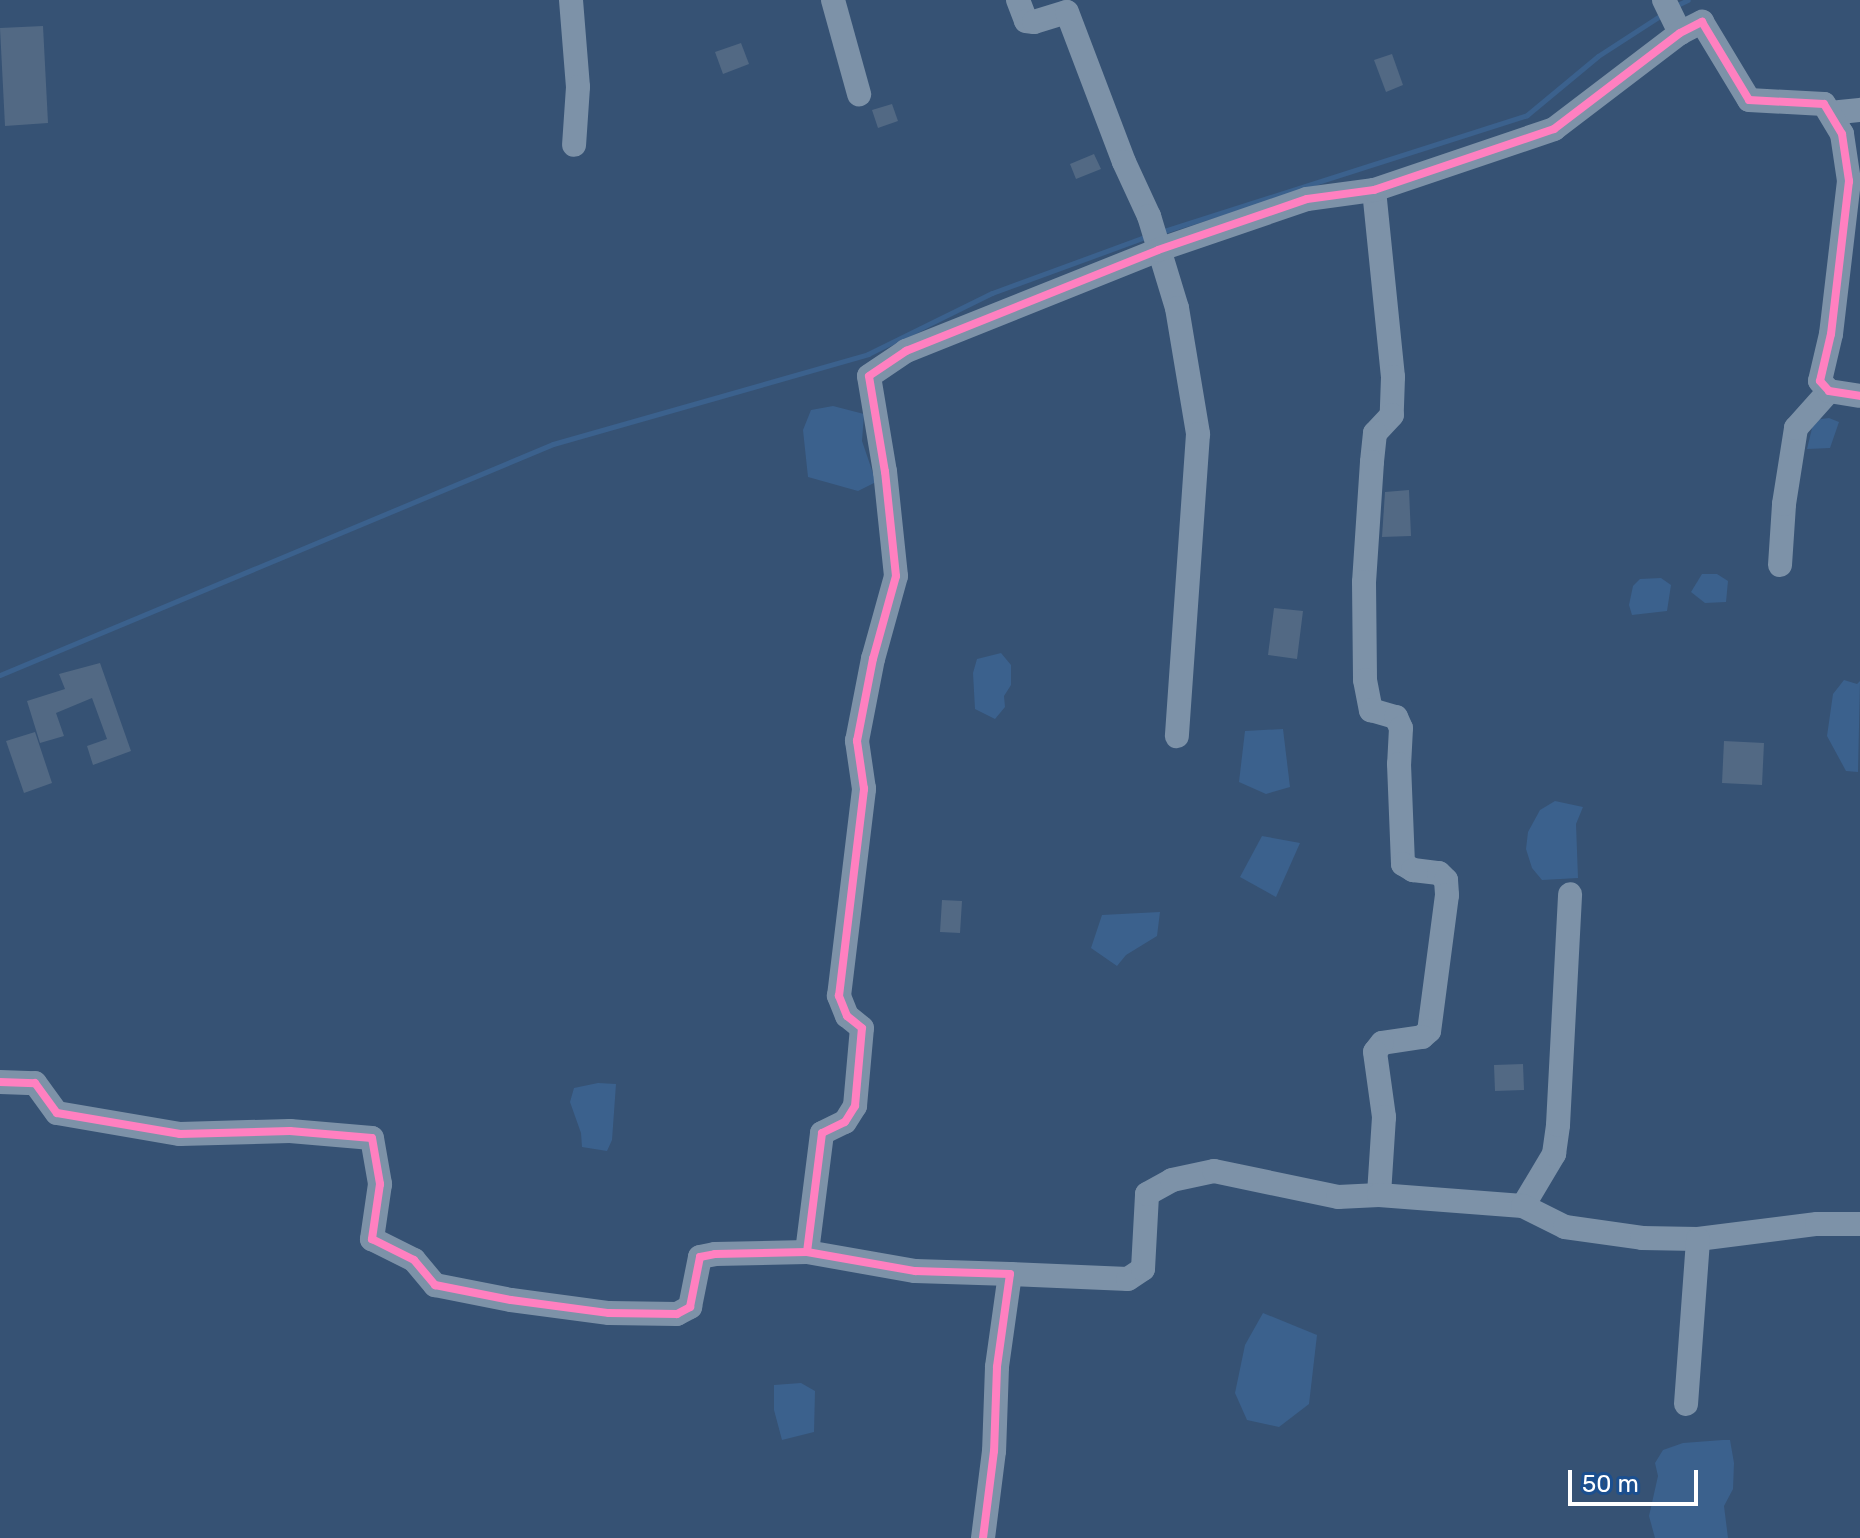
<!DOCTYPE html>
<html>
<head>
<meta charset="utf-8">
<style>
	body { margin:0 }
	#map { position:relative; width:1860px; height:1538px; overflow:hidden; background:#365274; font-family:Rubik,sans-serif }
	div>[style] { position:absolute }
	.water>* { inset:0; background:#3b618d }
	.stream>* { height:5px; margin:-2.5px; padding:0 2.5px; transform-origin:2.5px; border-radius:2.5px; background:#3b618d }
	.building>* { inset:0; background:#526984 }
	.minor>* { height:24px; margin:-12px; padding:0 12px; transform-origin:12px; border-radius:12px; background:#7d92a8 }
	.cycleway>* { height:8px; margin:-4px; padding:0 4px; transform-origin:4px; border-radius:4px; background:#ff80c0 }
	span { translate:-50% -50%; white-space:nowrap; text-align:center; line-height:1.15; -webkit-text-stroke:8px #1b4f8f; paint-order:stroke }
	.scale { position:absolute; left:1568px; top:1470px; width:130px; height:36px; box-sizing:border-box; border:4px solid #fff; border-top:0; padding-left:10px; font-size:24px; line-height:28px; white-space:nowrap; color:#fff; -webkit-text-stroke:6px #1b4f8f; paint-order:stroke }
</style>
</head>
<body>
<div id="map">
	<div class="water">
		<div style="clip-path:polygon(833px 406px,864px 414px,862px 441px,876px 482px,858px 491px,808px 477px,803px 430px,811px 410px)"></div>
		<div style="clip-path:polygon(1829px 418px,1839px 422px,1830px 448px,1807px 449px,1814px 420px)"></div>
		<div style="clip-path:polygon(1702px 574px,1717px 574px,1728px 581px,1726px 602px,1705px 603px,1691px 592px)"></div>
		<div style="clip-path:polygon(1661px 578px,1671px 585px,1667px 611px,1632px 615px,1629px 605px,1633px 586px,1640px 579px)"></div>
		<div style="clip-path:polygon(1001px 653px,1011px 665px,1011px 685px,1004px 696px,1005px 707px,995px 719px,975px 709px,973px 673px,977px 659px)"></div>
		<div style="clip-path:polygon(1844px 680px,1857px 684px,1860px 681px,1858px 772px,1846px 771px,1827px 736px,1833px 694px)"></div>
		<div style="clip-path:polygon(1283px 729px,1290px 787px,1266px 794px,1239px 782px,1245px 731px)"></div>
		<div style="clip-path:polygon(1555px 801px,1583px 807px,1576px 824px,1578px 878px,1542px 880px,1532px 868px,1526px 849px,1528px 832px,1540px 810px)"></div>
		<div style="clip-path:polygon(1262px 836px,1300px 843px,1276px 897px,1240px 877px)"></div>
		<div style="clip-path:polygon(1160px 912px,1157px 936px,1126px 955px,1117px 966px,1091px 948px,1102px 915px)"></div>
		<div style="clip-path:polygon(598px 1083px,616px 1084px,612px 1140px,607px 1151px,582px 1147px,581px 1133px,570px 1102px,574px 1088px)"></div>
		<div style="clip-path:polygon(1263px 1313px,1317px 1335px,1309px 1404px,1279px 1427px,1247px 1420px,1235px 1393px,1245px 1345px)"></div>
		<div style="clip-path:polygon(801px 1383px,815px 1391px,814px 1432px,782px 1440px,774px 1410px,774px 1385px)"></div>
		<div style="clip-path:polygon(1723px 1440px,1730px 1440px,1734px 1463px,1733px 1489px,1724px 1506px,1728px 1538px,1655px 1538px,1649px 1516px,1658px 1476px,1655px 1463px,1663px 1450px,1683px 1443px)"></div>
	</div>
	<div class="stream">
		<div style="left:1675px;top:6px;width:14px;rotate:-25deg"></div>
		<div style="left:1161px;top:232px;width:384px;rotate:-17.7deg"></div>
		<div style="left:1527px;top:115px;width:92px;rotate:-39.7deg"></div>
		<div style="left:1598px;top:56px;width:77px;rotate:-32.9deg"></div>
		<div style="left:0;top:675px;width:599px;rotate:-22.67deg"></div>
		<div style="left:553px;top:444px;width:328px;rotate:-15.9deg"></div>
		<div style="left:868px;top:354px;width:138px;rotate:-26.2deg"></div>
		<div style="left:992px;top:293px;width:166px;rotate:-20.1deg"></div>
	</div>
	<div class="building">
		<div style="clip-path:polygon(43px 26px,48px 123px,5px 126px,0 28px)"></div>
		<div style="clip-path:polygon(741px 43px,749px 64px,723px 74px,715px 52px)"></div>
		<div style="clip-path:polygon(1392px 54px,1403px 85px,1386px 92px,1374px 60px)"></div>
		<div style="clip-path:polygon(892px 104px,898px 121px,878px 128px,872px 110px)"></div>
		<div style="clip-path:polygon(1094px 154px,1101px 169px,1076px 179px,1070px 164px)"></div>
		<div style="clip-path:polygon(1409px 490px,1411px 536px,1382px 537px,1385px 492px)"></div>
		<div style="clip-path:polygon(1274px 608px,1303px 611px,1297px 659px,1268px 655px)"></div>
		<div style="clip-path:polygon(100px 663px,131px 751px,93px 765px,87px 746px,107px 739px,92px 698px,56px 713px,64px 736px,40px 743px,27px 701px,65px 689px,59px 674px)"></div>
		<div style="clip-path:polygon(35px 732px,52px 783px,24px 793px,6px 741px)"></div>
		<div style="clip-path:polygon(1724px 741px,1764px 743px,1762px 785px,1722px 783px)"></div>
		<div style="clip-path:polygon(942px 900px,962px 901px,960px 933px,940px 932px)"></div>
		<div style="clip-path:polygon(1523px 1064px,1524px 1090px,1495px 1091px,1494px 1065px)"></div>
	</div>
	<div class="minor">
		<div style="left:571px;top:0;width:87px;rotate:85.4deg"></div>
		<div style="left:578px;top:87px;width:58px;rotate:93.9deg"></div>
		<div style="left:833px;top:0;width:98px;rotate:74.5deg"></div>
		<div style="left:1018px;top:0;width:22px;rotate:69deg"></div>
		<div style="left:1026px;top:21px;width:8px;rotate:7deg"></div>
		<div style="left:1034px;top:22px;width:34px;rotate:-17deg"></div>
		<div style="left:1067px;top:12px;width:160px;rotate:69.2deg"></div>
		<div style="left:1124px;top:162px;width:60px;rotate:65.2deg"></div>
		<div style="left:1149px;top:216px;width:96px;rotate:73.1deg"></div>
		<div style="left:1177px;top:308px;width:128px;rotate:80.5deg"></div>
		<div style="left:1198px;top:434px;width:303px;rotate:94deg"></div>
		<div style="left:1664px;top:0;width:37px;rotate:64deg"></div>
		<div style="left:1830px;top:113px;width:30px;rotate:-6deg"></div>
		<div style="left:1374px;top:190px;width:188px;rotate:84.2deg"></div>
		<div style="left:1393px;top:377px;width:38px;rotate:92deg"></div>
		<div style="left:1392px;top:415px;width:25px;rotate:133deg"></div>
		<div style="left:1375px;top:433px;width:29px;rotate:96deg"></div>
		<div style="left:1372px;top:462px;width:120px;rotate:93.8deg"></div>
		<div style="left:1364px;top:582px;width:98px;rotate:89.4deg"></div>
		<div style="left:1365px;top:680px;width:31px;rotate:79deg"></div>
		<div style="left:1371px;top:710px;width:26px;rotate:16deg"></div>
		<div style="left:1396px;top:717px;width:12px;rotate:66deg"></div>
		<div style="left:1401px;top:728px;width:36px;rotate:93deg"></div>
		<div style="left:1399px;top:764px;width:100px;rotate:87.7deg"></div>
		<div style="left:1403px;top:864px;width:12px;rotate:31deg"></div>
		<div style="left:1413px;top:870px;width:26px;rotate:7deg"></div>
		<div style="left:1439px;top:873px;width:10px;rotate:45deg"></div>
		<div style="left:1446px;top:880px;width:15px;rotate:86deg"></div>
		<div style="left:1447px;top:895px;width:137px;rotate:97.5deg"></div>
		<div style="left:1429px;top:1031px;width:9px;rotate:139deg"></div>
		<div style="left:1422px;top:1037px;width:40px;rotate:171.5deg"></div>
		<div style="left:1382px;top:1043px;width:11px;rotate:128deg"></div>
		<div style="left:1375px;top:1052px;width:66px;rotate:82.1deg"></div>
		<div style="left:1384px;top:1117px;width:78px;rotate:93.7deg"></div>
		<div style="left:1780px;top:565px;width:61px;rotate:-86.2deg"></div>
		<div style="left:1784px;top:504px;width:77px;rotate:-81deg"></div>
		<div style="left:1796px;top:428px;width:50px;rotate:-48.3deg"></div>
		<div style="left:0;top:1082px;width:35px;rotate:2deg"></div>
		<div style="left:35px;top:1083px;width:37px;rotate:54deg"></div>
		<div style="left:57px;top:1113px;width:125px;rotate:9.7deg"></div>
		<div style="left:180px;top:1134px;width:110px;rotate:-1.6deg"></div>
		<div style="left:290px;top:1131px;width:82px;rotate:4.9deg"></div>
		<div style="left:372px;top:1138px;width:47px;rotate:80.1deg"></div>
		<div style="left:380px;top:1184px;width:56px;rotate:98.3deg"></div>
		<div style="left:372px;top:1239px;width:47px;rotate:26.6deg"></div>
		<div style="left:414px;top:1260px;width:33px;rotate:50deg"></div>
		<div style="left:435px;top:1285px;width:77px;rotate:11.2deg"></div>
		<div style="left:511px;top:1300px;width:99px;rotate:7.6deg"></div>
		<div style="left:609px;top:1313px;width:68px;rotate:0.8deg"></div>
		<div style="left:677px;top:1314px;width:15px;rotate:-28deg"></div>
		<div style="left:690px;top:1307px;width:51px;rotate:-78.7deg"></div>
		<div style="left:700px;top:1257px;width:15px;rotate:-11deg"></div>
		<div style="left:715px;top:1254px;width:92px;rotate:-1.2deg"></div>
		<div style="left:807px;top:1252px;width:110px;rotate:10deg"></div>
		<div style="left:915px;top:1271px;width:95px;rotate:1.8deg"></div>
		<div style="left:1010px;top:1274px;width:94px;rotate:98deg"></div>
		<div style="left:997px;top:1367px;width:84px;rotate:92deg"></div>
		<div style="left:994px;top:1451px;width:88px;rotate:97.2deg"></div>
		<div style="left:1523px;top:1206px;width:61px;rotate:-59.2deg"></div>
		<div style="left:1554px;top:1154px;width:29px;rotate:-82deg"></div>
		<div style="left:1558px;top:1125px;width:231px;rotate:-87deg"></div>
		<div style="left:807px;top:1252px;width:120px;rotate:-82.8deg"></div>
		<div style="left:822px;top:1133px;width:25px;rotate:-26deg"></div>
		<div style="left:845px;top:1122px;width:19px;rotate:-58deg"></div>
		<div style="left:855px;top:1106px;width:78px;rotate:-84.9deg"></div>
		<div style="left:862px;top:1028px;width:19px;rotate:-141deg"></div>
		<div style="left:847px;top:1016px;width:22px;rotate:-112deg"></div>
		<div style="left:839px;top:996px;width:209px;rotate:-83.1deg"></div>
		<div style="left:864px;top:789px;width:49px;rotate:-98.3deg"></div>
		<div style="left:857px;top:741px;width:84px;rotate:-79deg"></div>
		<div style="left:873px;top:659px;width:86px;rotate:-74.5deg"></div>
		<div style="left:896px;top:576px;width:105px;rotate:-96deg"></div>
		<div style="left:885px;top:472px;width:97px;rotate:-99.5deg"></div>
		<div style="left:869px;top:376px;width:45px;rotate:-34deg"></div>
		<div style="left:906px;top:351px;width:271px;rotate:-21.8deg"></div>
		<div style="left:1158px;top:250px;width:157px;rotate:-18.9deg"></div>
		<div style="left:1307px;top:199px;width:68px;rotate:-7.7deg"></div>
		<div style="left:1374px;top:190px;width:190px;rotate:-18.7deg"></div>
		<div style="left:1554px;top:129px;width:158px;rotate:-37.3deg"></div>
		<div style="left:1680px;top:33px;width:25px;rotate:-27deg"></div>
		<div style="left:1702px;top:22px;width:91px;rotate:58.9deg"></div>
		<div style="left:1749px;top:100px;width:75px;rotate:3.1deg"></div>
		<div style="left:1824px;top:104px;width:35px;rotate:59deg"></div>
		<div style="left:1842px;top:134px;width:48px;rotate:81.5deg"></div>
		<div style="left:1849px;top:181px;width:154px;rotate:96.7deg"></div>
		<div style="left:1831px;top:334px;width:48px;rotate:103.2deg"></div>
		<div style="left:1820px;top:381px;width:13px;rotate:48deg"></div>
		<div style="left:1829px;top:391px;width:31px;rotate:9deg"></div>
		<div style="left:1010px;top:1274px;width:118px;rotate:2.4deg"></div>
		<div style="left:1128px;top:1279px;width:18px;rotate:-34deg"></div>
		<div style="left:1143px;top:1269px;width:75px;rotate:-86.9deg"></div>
		<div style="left:1147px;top:1194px;width:29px;rotate:-29deg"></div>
		<div style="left:1172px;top:1180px;width:43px;rotate:-12.1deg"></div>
		<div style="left:1214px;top:1171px;width:127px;rotate:11.8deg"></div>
		<div style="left:1338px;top:1197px;width:41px;rotate:-2.8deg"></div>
		<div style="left:1379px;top:1195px;width:144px;rotate:4.4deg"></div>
		<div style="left:1523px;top:1206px;width:47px;rotate:26.6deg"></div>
		<div style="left:1565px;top:1227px;width:78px;rotate:8.1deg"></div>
		<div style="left:1642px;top:1238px;width:56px;rotate:1deg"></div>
		<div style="left:1698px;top:1239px;width:120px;rotate:-7.2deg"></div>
		<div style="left:1817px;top:1224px;width:43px"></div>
		<div style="left:1686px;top:1404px;width:165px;rotate:-85.8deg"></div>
	</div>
	<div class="cycleway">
		<div style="left:0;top:1082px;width:35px;rotate:2deg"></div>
		<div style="left:35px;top:1083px;width:37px;rotate:54deg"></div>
		<div style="left:57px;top:1113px;width:125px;rotate:9.7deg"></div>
		<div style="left:180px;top:1134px;width:110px;rotate:-1.6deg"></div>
		<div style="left:290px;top:1131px;width:82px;rotate:4.9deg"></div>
		<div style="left:372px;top:1138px;width:47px;rotate:80.1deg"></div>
		<div style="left:380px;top:1184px;width:56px;rotate:98.3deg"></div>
		<div style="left:372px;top:1239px;width:47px;rotate:26.6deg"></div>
		<div style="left:414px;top:1260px;width:33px;rotate:50deg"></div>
		<div style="left:435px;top:1285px;width:77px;rotate:11.2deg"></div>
		<div style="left:511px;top:1300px;width:99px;rotate:7.6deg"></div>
		<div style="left:609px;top:1313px;width:68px;rotate:0.8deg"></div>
		<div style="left:677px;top:1314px;width:15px;rotate:-28deg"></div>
		<div style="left:690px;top:1307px;width:51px;rotate:-78.7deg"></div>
		<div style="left:700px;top:1257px;width:15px;rotate:-11deg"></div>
		<div style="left:715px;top:1254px;width:92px;rotate:-1.2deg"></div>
		<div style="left:807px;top:1252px;width:110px;rotate:10deg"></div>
		<div style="left:915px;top:1271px;width:95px;rotate:1.8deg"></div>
		<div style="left:1010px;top:1274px;width:94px;rotate:98deg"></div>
		<div style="left:997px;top:1367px;width:84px;rotate:92deg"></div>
		<div style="left:994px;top:1451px;width:88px;rotate:97.2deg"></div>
		<div style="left:807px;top:1252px;width:120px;rotate:-82.8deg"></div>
		<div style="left:822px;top:1133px;width:25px;rotate:-26deg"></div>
		<div style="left:845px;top:1122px;width:19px;rotate:-58deg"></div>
		<div style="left:855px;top:1106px;width:78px;rotate:-84.9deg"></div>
		<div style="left:862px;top:1028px;width:19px;rotate:-141deg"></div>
		<div style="left:847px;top:1016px;width:22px;rotate:-112deg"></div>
		<div style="left:839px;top:996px;width:209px;rotate:-83.1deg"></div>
		<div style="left:864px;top:789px;width:49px;rotate:-98.3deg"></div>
		<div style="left:857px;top:741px;width:84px;rotate:-79deg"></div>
		<div style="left:873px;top:659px;width:86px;rotate:-74.5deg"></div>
		<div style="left:896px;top:576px;width:105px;rotate:-96deg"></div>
		<div style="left:885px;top:472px;width:97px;rotate:-99.5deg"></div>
		<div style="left:869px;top:376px;width:45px;rotate:-34deg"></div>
		<div style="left:906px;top:351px;width:271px;rotate:-21.8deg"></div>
		<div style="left:1158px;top:250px;width:157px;rotate:-18.9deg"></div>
		<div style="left:1307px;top:199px;width:68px;rotate:-7.7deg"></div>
		<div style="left:1374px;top:190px;width:190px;rotate:-18.7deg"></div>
		<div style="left:1554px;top:129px;width:158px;rotate:-37.3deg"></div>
		<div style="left:1680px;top:33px;width:25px;rotate:-27deg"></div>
		<div style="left:1702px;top:22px;width:91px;rotate:58.9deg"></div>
		<div style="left:1749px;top:100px;width:75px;rotate:3.1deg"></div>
		<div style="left:1824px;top:104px;width:35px;rotate:59deg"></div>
		<div style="left:1842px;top:134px;width:48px;rotate:81.5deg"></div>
		<div style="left:1849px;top:181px;width:154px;rotate:96.7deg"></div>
		<div style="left:1831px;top:334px;width:48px;rotate:103.2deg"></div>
		<div style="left:1820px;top:381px;width:13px;rotate:48deg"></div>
		<div style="left:1829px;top:391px;width:31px;rotate:9deg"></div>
	</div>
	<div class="scale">50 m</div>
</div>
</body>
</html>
